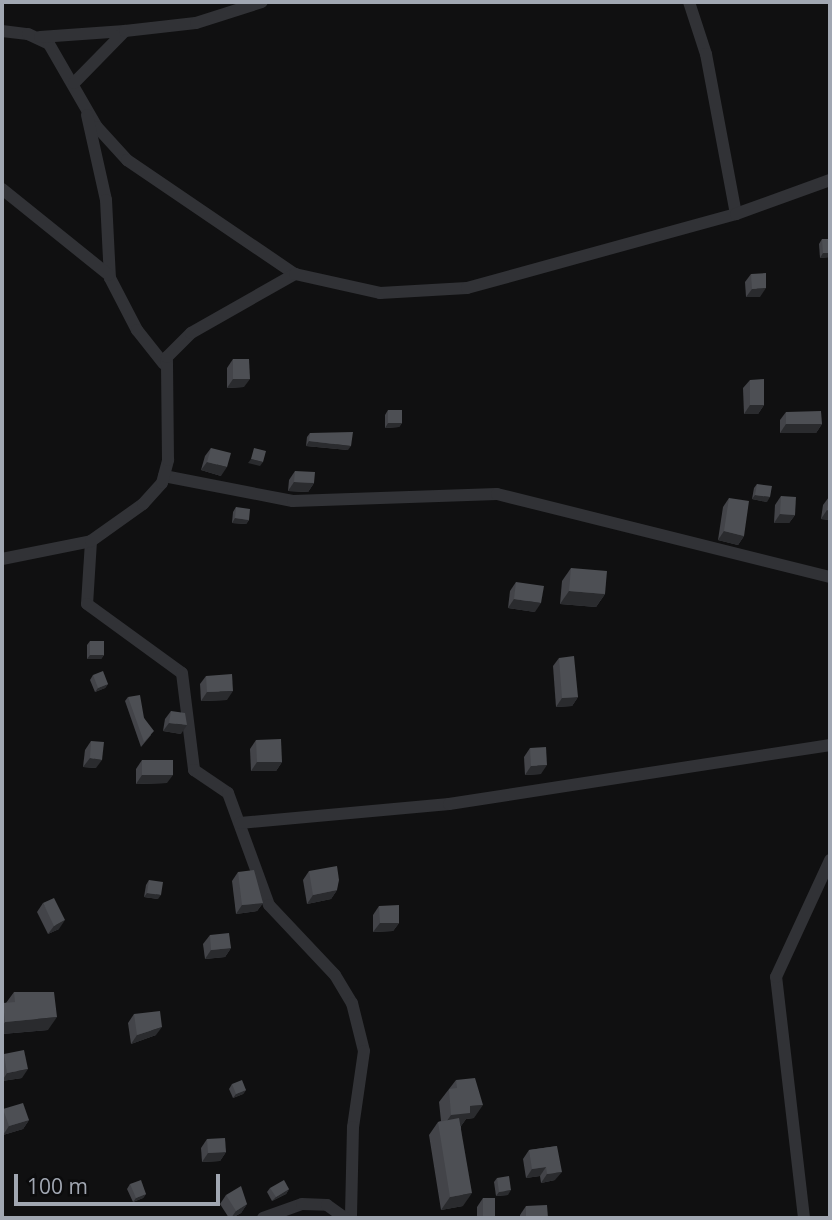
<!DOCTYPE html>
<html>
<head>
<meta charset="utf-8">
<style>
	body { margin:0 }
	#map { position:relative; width:832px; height:1220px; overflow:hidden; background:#101011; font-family:"Open Sans",sans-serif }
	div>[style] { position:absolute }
	.street>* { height:12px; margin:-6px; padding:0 6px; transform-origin:6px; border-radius:6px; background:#313236 }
	.wall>* { inset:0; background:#434449 }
	.shaded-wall>* { inset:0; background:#2a2b2e }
	.building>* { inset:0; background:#4d4f54 }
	span { translate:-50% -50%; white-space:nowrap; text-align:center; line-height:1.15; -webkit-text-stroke:5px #0b0b0c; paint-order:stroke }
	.frame { position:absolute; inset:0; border:4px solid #a1a7b2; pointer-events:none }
	.scale { position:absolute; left:14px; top:1174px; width:206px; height:32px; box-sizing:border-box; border:4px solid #a1a7b2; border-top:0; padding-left:9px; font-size:21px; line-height:24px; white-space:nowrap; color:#a1a7b2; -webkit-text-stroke:5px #0b0b0c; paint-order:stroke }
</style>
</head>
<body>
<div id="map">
	<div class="street">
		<div style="left:689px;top:2px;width:55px;rotate:71.9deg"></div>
		<div style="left:706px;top:54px;width:163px;rotate:79.4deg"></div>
		<div style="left:2px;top:31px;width:26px;rotate:7deg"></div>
		<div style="left:28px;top:34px;width:23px;rotate:25deg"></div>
		<div style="left:49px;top:44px;width:96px;rotate:60deg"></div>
		<div style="left:97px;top:127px;width:45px;rotate:47.7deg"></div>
		<div style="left:127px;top:160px;width:203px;rotate:34.2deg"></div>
		<div style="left:40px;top:37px;width:85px;rotate:-4deg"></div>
		<div style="left:74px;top:83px;width:73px;rotate:-45.6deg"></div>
		<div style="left:125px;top:31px;width:71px;rotate:-6.4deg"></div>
		<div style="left:196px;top:23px;width:69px;rotate:-17.7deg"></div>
		<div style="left:87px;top:115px;width:87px;rotate:77.4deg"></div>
		<div style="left:106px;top:200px;width:78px;rotate:87.1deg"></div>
		<div style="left:110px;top:278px;width:59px;rotate:62.6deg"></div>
		<div style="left:137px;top:330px;width:43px;rotate:51.5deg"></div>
		<div style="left:2px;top:189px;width:137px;rotate:38.8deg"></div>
		<div style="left:164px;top:476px;width:131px;rotate:11deg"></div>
		<div style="left:293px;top:501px;width:204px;rotate:-2deg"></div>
		<div style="left:497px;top:494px;width:343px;rotate:14deg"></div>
		<div style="left:91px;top:541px;width:63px;rotate:93.6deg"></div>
		<div style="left:87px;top:604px;width:117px;rotate:36deg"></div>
		<div style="left:182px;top:673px;width:98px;rotate:82.9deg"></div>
		<div style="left:194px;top:770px;width:41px;rotate:34.1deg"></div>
		<div style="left:228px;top:793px;width:119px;rotate:69.9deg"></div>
		<div style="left:269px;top:905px;width:96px;rotate:46.7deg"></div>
		<div style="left:335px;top:975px;width:33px;rotate:59deg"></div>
		<div style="left:352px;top:1003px;width:49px;rotate:76deg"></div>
		<div style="left:364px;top:1051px;width:77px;rotate:98.2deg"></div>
		<div style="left:353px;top:1127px;width:91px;rotate:91.3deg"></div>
		<div style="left:2px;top:559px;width:91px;rotate:-11.4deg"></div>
		<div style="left:91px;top:541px;width:64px;rotate:-35.4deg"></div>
		<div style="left:143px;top:504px;width:28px;rotate:-48deg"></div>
		<div style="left:162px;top:483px;width:24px;rotate:-75deg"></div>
		<div style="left:168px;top:460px;width:103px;rotate:-90.6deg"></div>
		<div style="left:167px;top:357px;width:34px;rotate:-45deg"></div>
		<div style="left:191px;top:333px;width:120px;rotate:-29.6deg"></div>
		<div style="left:295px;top:274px;width:87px;rotate:12.6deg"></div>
		<div style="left:380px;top:293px;width:87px;rotate:-3.3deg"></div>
		<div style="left:467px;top:288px;width:279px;rotate:-15.4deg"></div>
		<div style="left:736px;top:214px;width:100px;rotate:-19.9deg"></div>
		<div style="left:240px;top:823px;width:210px;rotate:-5.2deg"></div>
		<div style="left:449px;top:804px;width:386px;rotate:-8.8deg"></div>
		<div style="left:263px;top:1218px;width:41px;rotate:-19.7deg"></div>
		<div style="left:302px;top:1204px;width:25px;rotate:2deg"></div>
		<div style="left:327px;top:1205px;width:22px;rotate:36deg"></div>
		<div style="left:804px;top:1218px;width:243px;rotate:-96.6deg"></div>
		<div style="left:776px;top:977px;width:129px;rotate:-65.2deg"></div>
	</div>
	<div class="wall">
		<div style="clip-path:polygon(822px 239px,830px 239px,830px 257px,820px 258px,819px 244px)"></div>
		<div style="clip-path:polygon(751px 274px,760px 297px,746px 297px,745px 282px)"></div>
		<div style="clip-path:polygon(233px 359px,244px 387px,227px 388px,227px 368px)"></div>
		<div style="clip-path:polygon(750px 380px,764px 405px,758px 414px,744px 414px,743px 388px)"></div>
		<div style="clip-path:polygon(388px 410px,402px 423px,399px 427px,385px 428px,385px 415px)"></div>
		<div style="clip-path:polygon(786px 412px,822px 424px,816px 433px,780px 433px,780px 420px)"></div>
		<div style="clip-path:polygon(310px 433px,348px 450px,306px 446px,307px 437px)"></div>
		<div style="clip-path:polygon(211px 448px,221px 476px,201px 470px,205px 456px)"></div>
		<div style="clip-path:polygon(295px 471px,314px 483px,308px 492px,288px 491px,289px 480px)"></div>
		<div style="clip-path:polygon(757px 484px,767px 502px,752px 499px,754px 488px)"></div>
		<div style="clip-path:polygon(781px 496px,795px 515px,789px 523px,774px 523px,775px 505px)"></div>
		<div style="clip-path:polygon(829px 497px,830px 497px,830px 520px,821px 519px,823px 505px)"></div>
		<div style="clip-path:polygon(729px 498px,744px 536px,738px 545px,718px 540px,723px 507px)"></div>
		<div style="clip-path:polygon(236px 507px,249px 520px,246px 524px,232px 523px,233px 512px)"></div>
		<div style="clip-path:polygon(571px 568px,605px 594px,596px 607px,560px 604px,562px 581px)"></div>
		<div style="clip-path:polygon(516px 582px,535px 612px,508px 608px,510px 591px)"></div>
		<div style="clip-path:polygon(90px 641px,104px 655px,101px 659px,87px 659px,87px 645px)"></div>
		<div style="clip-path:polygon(830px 657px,830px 676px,829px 676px,829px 659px)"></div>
		<div style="clip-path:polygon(559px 658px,578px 697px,572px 706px,556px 707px,553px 666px)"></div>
		<div style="clip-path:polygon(93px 675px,108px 684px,105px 688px,95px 692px,90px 680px)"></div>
		<div style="clip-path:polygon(206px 676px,227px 700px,201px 701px,200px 684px)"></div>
		<div style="clip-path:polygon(128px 697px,144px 718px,151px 735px,141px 747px,125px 701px)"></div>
		<div style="clip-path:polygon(171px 711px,181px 734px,163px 731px,165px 719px)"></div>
		<div style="clip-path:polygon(256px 740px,282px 762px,276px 771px,251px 771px,250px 749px)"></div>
		<div style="clip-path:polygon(91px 741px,96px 768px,83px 767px,85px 750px)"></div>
		<div style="clip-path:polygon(530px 748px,541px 774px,525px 775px,524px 757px)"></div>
		<div style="clip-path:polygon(142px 760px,167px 783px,136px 784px,136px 769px)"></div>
		<div style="clip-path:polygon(309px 871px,337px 890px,331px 899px,307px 904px,303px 880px)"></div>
		<div style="clip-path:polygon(238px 872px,263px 903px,257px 911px,236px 914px,232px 881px)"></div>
		<div style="clip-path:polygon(149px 880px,158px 899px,144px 897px,146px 885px)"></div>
		<div style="clip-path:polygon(43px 903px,59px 929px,48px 934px,37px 912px)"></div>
		<div style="clip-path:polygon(379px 906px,399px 923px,393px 931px,373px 932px,373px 915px)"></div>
		<div style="clip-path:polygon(210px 935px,231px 948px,225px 957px,205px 959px,203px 944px)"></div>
		<div style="clip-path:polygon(14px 992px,48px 1030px,2px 1034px,2px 1005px,3px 1003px,6px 1003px)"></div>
		<div style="clip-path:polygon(134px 1014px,156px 1035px,131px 1044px,128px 1023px)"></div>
		<div style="clip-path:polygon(4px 1054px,22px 1078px,2px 1081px,2px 1057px)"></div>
		<div style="clip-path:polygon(456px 1080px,474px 1118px,466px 1119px,461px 1126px,463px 1206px,441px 1210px,429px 1135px,438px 1122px,441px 1121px,439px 1102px)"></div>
		<div style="clip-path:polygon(232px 1084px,246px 1090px,243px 1094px,233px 1098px,229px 1089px)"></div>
		<div style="clip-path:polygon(3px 1109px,29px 1120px,23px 1129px,3px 1135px,2px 1132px,2px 1111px)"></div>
		<div style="clip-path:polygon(207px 1139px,226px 1152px,220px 1161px,202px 1162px,201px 1148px)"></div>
		<div style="clip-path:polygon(557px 1146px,555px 1180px,541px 1183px,540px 1176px,526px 1178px,523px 1159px,529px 1150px)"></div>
		<div style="clip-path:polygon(497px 1178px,508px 1195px,496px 1196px,494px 1182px)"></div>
		<div style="clip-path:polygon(130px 1184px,146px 1194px,143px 1198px,133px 1202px,127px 1189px)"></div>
		<div style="clip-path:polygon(270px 1188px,289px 1189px,286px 1194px,272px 1201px,267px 1192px)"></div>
		<div style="clip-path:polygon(226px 1195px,247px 1204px,241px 1213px,232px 1218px,229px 1218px,220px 1204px)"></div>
		<div style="clip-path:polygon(483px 1198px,494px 1218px,477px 1218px,477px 1207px)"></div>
		<div style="clip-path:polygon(526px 1206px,548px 1218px,520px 1218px,520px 1215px)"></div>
	</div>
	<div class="shaded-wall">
		<div style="clip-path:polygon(823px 253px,830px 253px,830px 257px,820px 258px)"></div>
		<div style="clip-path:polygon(766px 288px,760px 297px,746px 297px,752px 289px)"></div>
		<div style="clip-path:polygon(233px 379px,250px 379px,244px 387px,227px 388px)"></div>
		<div style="clip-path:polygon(750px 405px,764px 405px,758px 414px,744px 414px)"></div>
		<div style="clip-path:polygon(388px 423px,402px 423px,399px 427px,385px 428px)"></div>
		<div style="clip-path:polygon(786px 424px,822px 424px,816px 433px,780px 433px)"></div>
		<div style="clip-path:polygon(309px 441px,351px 446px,348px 450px,306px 446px)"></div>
		<div style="clip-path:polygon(251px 459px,263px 462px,260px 466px,248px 463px)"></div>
		<div style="clip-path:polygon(207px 462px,227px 467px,221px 476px,201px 470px)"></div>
		<div style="clip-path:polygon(294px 482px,314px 483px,308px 492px,288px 491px)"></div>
		<div style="clip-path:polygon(755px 495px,770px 497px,767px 502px,752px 499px)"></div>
		<div style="clip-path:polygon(827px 510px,830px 511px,830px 520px,821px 519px)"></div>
		<div style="clip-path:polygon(780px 514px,795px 515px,789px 523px,774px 523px)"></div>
		<div style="clip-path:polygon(235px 518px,249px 520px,246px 524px,232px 523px)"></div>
		<div style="clip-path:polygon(724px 531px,744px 536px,738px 545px,718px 540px)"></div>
		<div style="clip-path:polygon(569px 591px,605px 594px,596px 607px,560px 604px)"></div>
		<div style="clip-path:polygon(514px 599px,541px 603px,535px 612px,508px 608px)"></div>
		<div style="clip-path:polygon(90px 655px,104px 655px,101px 659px,87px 659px)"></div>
		<div style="clip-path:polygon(108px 684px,105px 688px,95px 692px,98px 688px)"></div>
		<div style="clip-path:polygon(233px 691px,227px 700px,201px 701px,207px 692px)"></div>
		<div style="clip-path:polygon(578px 697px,572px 706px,556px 707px,562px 698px)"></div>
		<div style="clip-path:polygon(169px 723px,187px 725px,181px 734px,163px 731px)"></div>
		<div style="clip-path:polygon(90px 758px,102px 760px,96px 768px,83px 767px)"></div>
		<div style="clip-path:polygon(257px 762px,282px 762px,276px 771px,251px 771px)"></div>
		<div style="clip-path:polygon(547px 765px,541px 774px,525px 775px,531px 766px)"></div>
		<div style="clip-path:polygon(142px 775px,173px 775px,167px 783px,136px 784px)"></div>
		<div style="clip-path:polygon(337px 890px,331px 899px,307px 904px,313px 895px)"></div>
		<div style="clip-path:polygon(147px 893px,161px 895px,158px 899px,144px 897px)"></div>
		<div style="clip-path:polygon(263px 903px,257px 911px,236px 914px,242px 905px)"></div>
		<div style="clip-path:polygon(65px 920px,59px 929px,48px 934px,54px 926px)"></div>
		<div style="clip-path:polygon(380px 923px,399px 923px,393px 931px,373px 932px)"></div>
		<div style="clip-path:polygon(231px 948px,225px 957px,205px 959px,211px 950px)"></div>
		<div style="clip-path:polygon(57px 1017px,48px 1030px,2px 1034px,2px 1027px,5px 1022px)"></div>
		<div style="clip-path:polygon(162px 1027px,156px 1035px,131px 1044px,137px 1035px)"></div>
		<div style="clip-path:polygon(28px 1069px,22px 1078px,2px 1081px,7px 1073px)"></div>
		<div style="clip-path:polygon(246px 1090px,243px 1094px,233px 1098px,236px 1094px)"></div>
		<div style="clip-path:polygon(483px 1105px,474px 1118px,466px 1119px,461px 1126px,442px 1128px,451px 1115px,470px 1106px)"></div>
		<div style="clip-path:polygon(29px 1120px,23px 1129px,3px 1135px,9px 1126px)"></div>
		<div style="clip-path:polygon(226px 1152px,220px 1161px,202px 1162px,208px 1153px)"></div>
		<div style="clip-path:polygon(546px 1167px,540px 1176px,526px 1178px,532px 1169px)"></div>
		<div style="clip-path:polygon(562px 1172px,555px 1180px,541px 1183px,547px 1174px)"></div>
		<div style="clip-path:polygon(289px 1189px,286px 1194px,272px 1201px,276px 1197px)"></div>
		<div style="clip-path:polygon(511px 1190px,508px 1195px,496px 1196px,499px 1192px)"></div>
		<div style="clip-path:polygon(472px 1193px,463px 1206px,441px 1210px,450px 1197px)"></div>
		<div style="clip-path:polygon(146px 1194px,143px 1198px,133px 1202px,136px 1198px)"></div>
		<div style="clip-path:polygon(247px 1204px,241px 1213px,231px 1218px,236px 1211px)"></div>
		<div style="clip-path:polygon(483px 1216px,495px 1216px,494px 1218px,482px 1218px)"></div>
	</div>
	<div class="building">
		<div style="clip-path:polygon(822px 239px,830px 239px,830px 253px,823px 253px)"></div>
		<div style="clip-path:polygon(766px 273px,766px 288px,752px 289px,751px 274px)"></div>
		<div style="clip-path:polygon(233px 359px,249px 359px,250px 379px,233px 379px)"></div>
		<div style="clip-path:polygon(764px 379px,764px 405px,750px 405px,750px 380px)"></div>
		<div style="clip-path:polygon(388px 410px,402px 410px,402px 423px,388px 423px)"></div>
		<div style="clip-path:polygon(821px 411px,822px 424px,786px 424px,786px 412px)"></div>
		<div style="clip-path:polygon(353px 432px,351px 446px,309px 441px,310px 433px)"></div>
		<div style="clip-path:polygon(211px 448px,231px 453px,227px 467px,207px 462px)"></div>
		<div style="clip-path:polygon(254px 448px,266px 451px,263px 462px,251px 459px)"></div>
		<div style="clip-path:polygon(295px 471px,315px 472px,314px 483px,294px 482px)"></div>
		<div style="clip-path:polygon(757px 484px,772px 486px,770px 497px,755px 495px)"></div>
		<div style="clip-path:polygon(781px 496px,796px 497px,795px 515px,780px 514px)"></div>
		<div style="clip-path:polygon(829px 497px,830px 497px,830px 511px,827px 510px)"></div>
		<div style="clip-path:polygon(729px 498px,749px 501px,744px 536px,724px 531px)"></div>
		<div style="clip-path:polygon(236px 507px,250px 509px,249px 520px,235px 518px)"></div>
		<div style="clip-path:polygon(571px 568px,607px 571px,605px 594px,569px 591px)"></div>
		<div style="clip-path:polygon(516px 582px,544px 586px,541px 603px,514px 599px)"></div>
		<div style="clip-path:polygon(90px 641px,104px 641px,104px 655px,90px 655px)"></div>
		<div style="clip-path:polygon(574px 656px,578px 697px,562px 698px,559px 658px)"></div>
		<div style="clip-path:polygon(103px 671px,108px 684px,98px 688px,93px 675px)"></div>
		<div style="clip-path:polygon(232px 674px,233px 691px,207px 692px,206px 676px)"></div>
		<div style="clip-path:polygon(140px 695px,144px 718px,154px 731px,144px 742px,128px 697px)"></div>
		<div style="clip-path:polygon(171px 711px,185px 713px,187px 725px,169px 723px)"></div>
		<div style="clip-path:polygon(281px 739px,282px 762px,257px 762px,256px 740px)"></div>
		<div style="clip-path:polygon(91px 741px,104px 742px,102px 760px,90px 758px)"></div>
		<div style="clip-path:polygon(546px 747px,547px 765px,531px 766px,530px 748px)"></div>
		<div style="clip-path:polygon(142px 760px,173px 760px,173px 775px,142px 775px)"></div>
		<div style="clip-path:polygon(337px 866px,339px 880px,337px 890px,313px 895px,309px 871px)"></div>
		<div style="clip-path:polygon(254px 870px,263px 903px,242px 905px,238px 872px)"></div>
		<div style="clip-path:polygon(149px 880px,163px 882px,161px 895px,147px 893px)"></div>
		<div style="clip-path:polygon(54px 898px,65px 920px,54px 926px,43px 903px)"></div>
		<div style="clip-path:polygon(399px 905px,399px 923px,380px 923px,379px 906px)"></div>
		<div style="clip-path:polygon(229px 933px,231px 948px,211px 950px,210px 935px)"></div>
		<div style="clip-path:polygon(14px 992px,54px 992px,57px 1017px,5px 1022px,3px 1003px,15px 1002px)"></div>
		<div style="clip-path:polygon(160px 1011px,162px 1027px,137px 1035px,134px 1014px)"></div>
		<div style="clip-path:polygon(24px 1050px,28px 1069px,7px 1073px,4px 1054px)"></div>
		<div style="clip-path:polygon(475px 1078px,483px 1105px,470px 1106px,470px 1113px,451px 1115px,449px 1089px,457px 1088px,456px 1080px)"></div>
		<div style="clip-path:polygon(242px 1080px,246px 1090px,236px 1094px,232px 1084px)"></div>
		<div style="clip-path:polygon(23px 1103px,29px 1120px,9px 1126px,3px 1109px)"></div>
		<div style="clip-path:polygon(459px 1118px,472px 1193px,450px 1197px,438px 1122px)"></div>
		<div style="clip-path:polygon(225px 1138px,226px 1152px,208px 1153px,207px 1139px)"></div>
		<div style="clip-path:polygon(557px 1146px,562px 1172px,547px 1174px,546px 1167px,532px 1169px,529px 1150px)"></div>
		<div style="clip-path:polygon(509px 1176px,511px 1190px,499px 1192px,497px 1178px)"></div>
		<div style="clip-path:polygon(141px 1180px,146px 1194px,136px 1198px,130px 1184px)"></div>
		<div style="clip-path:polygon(284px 1180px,289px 1189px,276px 1197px,270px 1188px)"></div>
		<div style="clip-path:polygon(241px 1186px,247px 1204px,236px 1211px,226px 1195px)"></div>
		<div style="clip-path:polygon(483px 1198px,495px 1198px,495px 1216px,483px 1216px)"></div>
		<div style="clip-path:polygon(547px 1205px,548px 1218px,526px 1218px,526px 1206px)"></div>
	</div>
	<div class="frame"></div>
	<div class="scale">100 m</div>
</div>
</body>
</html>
